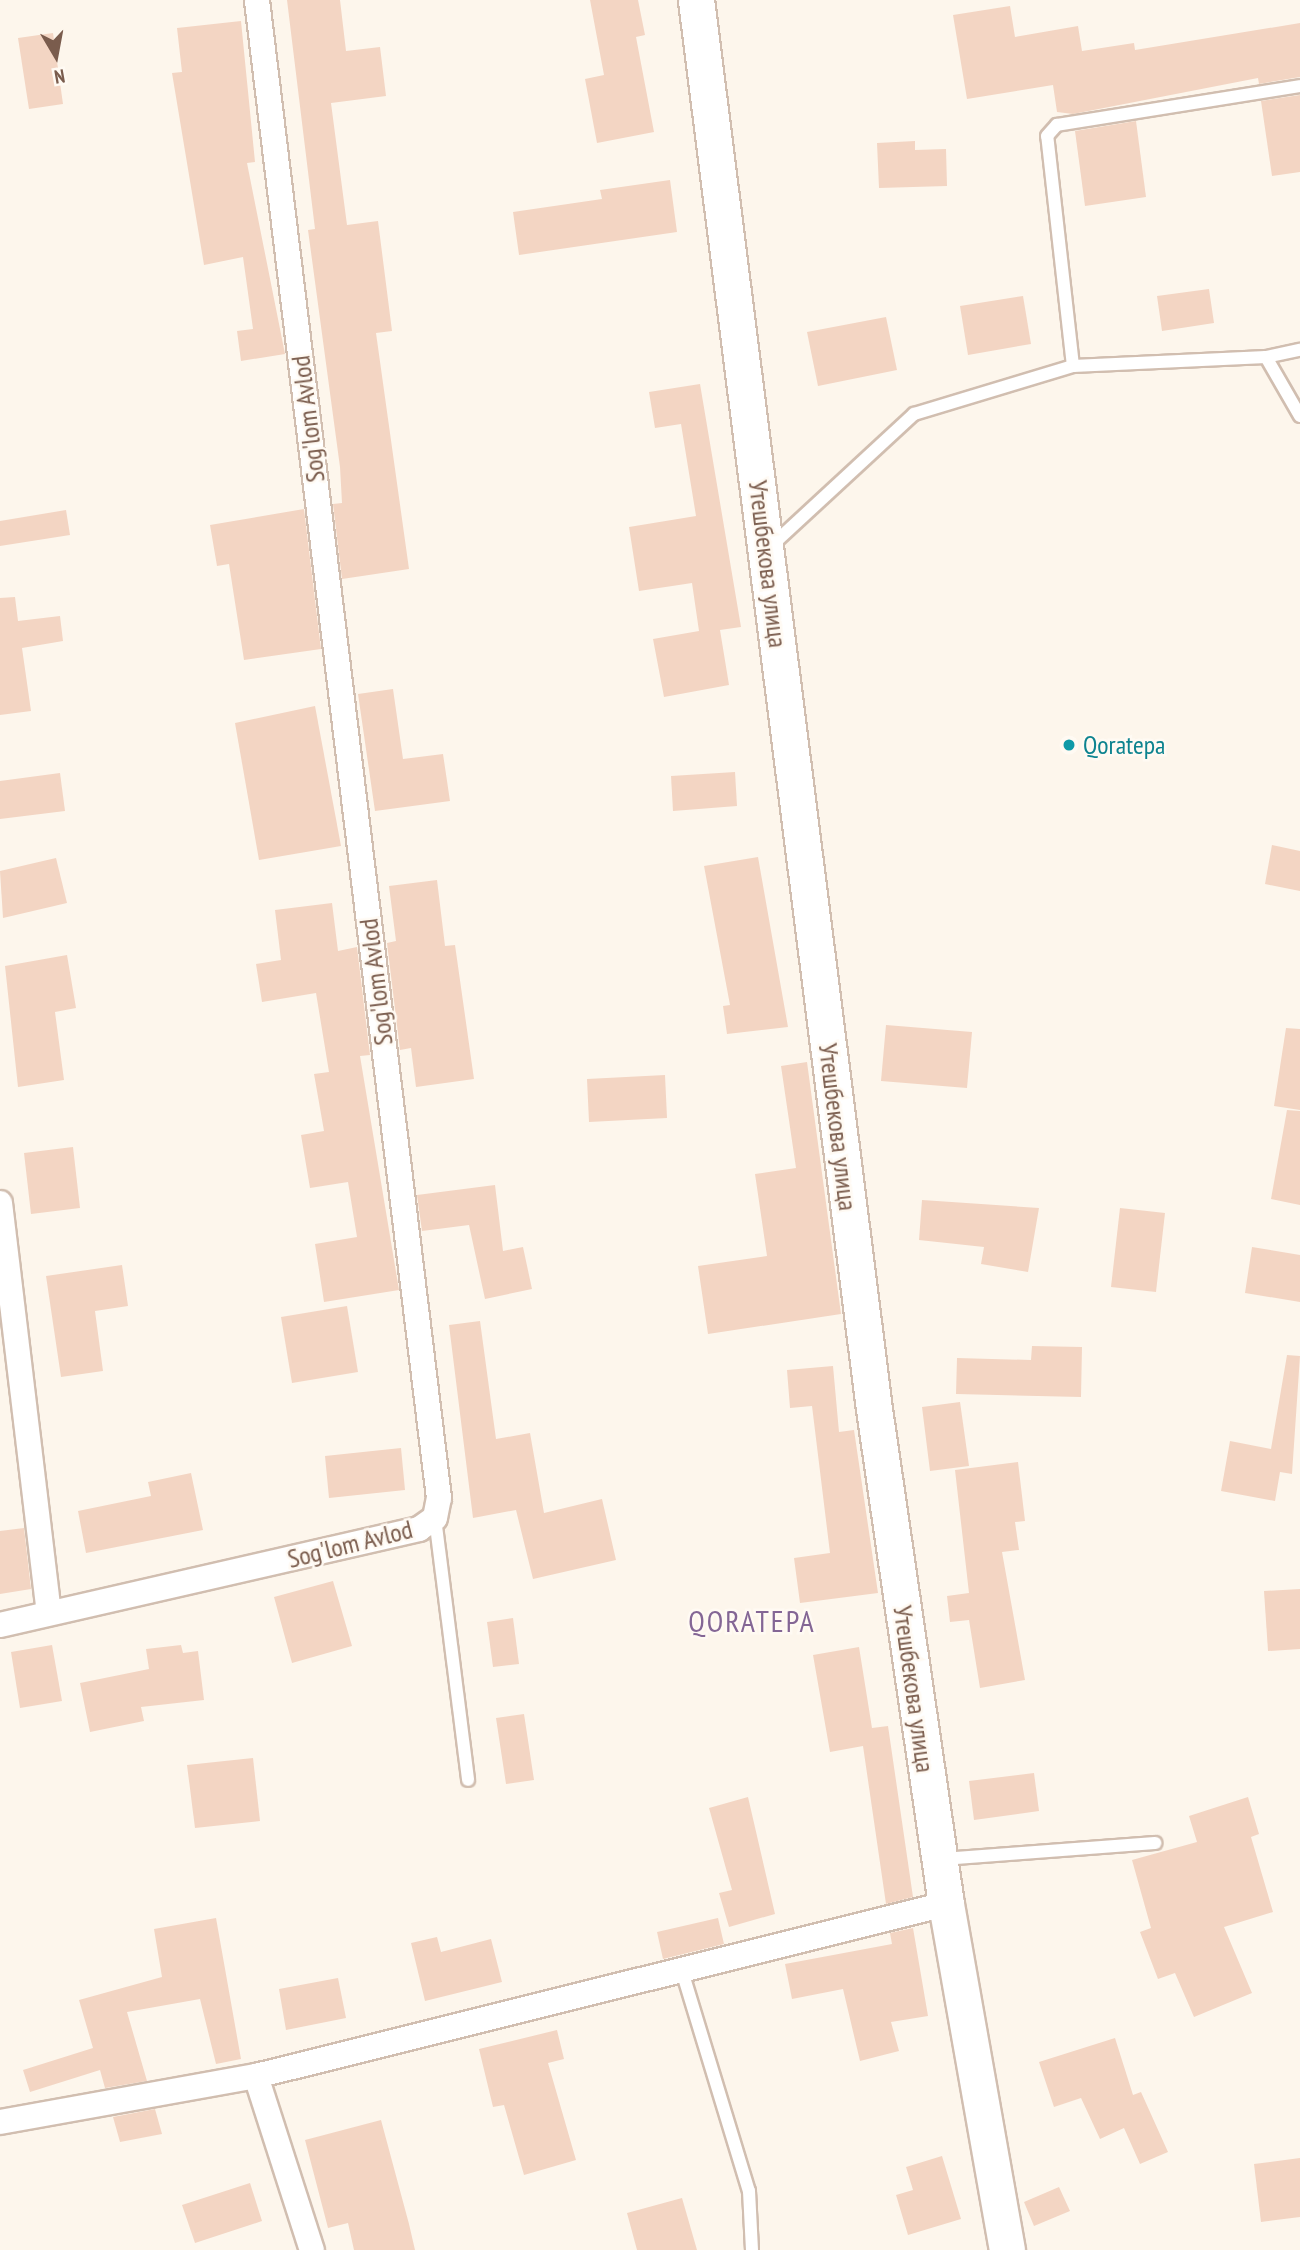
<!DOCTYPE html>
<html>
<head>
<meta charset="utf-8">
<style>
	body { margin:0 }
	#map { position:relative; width:1300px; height:2250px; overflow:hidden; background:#fdf6ec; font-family:"PT Sans Narrow",sans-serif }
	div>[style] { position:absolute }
	.building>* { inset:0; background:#f3d5c3 }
	.roads { filter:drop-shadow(2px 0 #d1beb0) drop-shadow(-2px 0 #d1beb0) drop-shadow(0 2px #d1beb0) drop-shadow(0 -2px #d1beb0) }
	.lane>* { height:12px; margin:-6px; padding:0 6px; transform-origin:6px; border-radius:6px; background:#fff }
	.street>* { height:24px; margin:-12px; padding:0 12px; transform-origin:12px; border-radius:12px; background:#fff }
	.secondary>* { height:35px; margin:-17.5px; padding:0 17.5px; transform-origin:17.5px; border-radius:17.5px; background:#fff }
	.dots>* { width:19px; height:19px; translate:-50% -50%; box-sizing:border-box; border:4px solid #fffaf3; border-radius:50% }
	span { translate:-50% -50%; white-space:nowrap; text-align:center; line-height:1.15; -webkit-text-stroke:5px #fffaf3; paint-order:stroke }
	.street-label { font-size:26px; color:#7a5c4d }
	.culture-label { font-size:26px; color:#0d838f }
	.left { translate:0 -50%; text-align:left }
	.quarter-label { font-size:30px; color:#846695; letter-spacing:2px }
	.north { position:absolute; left:21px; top:21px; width:70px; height:70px; -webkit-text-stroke:5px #fffaf3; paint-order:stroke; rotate:170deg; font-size:19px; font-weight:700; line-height:28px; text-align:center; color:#7a5c4d }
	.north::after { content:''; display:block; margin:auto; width:24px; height:32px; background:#7a5c4d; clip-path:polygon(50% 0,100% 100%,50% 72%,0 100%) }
</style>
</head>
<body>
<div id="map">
	<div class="building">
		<div style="clip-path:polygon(287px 0,340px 0,346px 51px,380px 47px,386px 96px,331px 103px,347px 225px,378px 221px,392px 331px,376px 333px,409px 569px,342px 579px,333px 504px,342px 503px,340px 467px,308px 230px,315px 229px)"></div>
		<div style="clip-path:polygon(590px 0,638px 0,645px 35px,636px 37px,654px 132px,597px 143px,585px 79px,604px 75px)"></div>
		<div style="clip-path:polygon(1010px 6px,1015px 37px,1078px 26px,1082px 51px,1134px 43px,1135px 50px,1300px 23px,1300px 77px,1259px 84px,1258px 78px,1073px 114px,1057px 112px,1053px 85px,967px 99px,953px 15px)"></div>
		<div style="clip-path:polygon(241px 21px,255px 162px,247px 163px,285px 354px,241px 361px,237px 331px,253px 329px,243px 257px,204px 265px,172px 73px,182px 72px,177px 28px)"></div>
		<div style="clip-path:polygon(53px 33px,63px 104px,29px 109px,18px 38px)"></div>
		<div style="clip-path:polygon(1300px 95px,1300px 172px,1272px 176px,1261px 101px)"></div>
		<div style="clip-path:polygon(1136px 121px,1146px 197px,1085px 206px,1075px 131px)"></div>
		<div style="clip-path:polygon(915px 141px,915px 150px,946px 149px,947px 186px,879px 188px,877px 143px)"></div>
		<div style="clip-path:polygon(670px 180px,677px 232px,519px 255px,513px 212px,602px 199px,600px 190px)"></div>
		<div style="clip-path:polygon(1209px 289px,1214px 323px,1162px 331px,1157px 296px)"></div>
		<div style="clip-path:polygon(1023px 296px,1031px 344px,968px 355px,960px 306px)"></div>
		<div style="clip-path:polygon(886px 317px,897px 370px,818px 386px,807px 332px)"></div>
		<div style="clip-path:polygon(700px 384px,741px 627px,720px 630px,729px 685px,664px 697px,653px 639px,699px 631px,692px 583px,639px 591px,629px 527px,696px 516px,681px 424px,655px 428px,649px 392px)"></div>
		<div style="clip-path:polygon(304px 509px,321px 649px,244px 660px,229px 564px,217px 566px,210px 525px)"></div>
		<div style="clip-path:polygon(66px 510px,70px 535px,0 546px,0 521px)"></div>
		<div style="clip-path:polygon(15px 597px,18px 621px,60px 616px,63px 641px,22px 648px,31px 711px,0 715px,0 598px)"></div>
		<div style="clip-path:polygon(393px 689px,403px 759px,443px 754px,450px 801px,375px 811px,358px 694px)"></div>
		<div style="clip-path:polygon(315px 706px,341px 846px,259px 860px,235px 723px)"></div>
		<div style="clip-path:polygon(735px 772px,737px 806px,673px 811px,671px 776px)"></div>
		<div style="clip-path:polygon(60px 773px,65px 811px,0 819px,0 781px)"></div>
		<div style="clip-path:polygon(1272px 845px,1300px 851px,1300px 891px,1265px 884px)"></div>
		<div style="clip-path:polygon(758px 857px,788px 1027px,727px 1034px,723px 1006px,730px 1005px,704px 866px)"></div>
		<div style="clip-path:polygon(56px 858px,67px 903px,3px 918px,0 871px)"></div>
		<div style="clip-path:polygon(437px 880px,445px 946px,455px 945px,474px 1079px,416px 1087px,411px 1048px,400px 1050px,387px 943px,396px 941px,389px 886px)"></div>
		<div style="clip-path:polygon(332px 903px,338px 951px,357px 947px,370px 1055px,360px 1056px,399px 1290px,324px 1302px,315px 1244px,357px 1237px,348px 1182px,310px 1188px,301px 1135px,324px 1131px,314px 1074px,329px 1072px,316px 993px,262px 1002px,256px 964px,281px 960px,275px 910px)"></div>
		<div style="clip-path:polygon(67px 955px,76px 1008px,55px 1012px,64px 1080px,18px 1087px,5px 966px)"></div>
		<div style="clip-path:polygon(886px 1025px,972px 1032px,967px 1088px,881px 1081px)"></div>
		<div style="clip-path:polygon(1286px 1028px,1300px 1029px,1300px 1110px,1274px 1106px)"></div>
		<div style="clip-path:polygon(807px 1062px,841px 1314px,708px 1334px,698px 1266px,767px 1256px,755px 1174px,796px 1168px,781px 1066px)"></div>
		<div style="clip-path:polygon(665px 1075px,667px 1118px,589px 1122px,587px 1079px)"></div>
		<div style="clip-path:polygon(1287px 1110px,1300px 1111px,1300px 1205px,1271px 1199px)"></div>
		<div style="clip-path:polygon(73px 1147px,80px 1208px,31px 1214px,24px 1153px)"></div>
		<div style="clip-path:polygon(495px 1185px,503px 1251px,523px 1247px,532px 1289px,485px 1299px,469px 1225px,422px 1231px,417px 1195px)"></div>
		<div style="clip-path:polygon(922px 1200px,1039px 1208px,1028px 1272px,981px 1264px,984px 1247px,919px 1240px)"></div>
		<div style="clip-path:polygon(1120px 1208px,1165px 1213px,1156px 1292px,1111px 1287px)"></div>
		<div style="clip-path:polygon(1252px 1247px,1300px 1255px,1300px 1302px,1245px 1293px)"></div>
		<div style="clip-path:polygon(122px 1265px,128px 1306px,95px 1311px,103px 1371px,61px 1377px,46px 1276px)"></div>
		<div style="clip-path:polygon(347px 1306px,358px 1372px,292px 1383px,281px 1317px)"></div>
		<div style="clip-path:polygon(480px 1321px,496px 1439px,530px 1433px,544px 1513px,602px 1499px,616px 1560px,533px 1579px,516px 1510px,473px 1518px,449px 1325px)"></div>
		<div style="clip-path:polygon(1032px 1346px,1082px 1347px,1081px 1397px,956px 1394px,957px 1358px,1031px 1360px)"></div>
		<div style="clip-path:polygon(1287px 1355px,1300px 1356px,1292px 1474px,1280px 1472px,1275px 1501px,1221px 1491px,1230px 1441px,1271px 1449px)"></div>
		<div style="clip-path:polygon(833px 1366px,839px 1432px,854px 1430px,878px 1593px,800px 1603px,794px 1558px,830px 1553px,812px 1406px,790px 1408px,787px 1370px)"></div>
		<div style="clip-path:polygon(960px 1402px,969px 1466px,930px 1471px,922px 1407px)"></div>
		<div style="clip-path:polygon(401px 1448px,405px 1490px,329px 1498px,325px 1456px)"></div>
		<div style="clip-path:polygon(1018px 1462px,1025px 1521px,1015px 1522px,1019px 1550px,1002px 1552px,1025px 1680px,980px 1688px,969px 1620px,950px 1622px,947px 1596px,969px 1593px,955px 1470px)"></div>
		<div style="clip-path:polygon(191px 1473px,203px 1530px,86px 1553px,78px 1511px,151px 1496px,148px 1482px)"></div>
		<div style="clip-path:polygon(24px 1528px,31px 1589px,0 1594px,0 1531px)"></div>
		<div style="clip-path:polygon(333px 1581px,352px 1646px,292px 1663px,274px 1597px)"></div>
		<div style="clip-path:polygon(1300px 1589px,1300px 1649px,1268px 1651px,1264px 1591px)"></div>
		<div style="clip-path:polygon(513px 1618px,519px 1664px,493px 1667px,487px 1622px)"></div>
		<div style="clip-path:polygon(52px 1645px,62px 1701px,20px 1708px,11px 1652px)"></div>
		<div style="clip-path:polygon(181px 1645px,183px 1653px,198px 1651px,204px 1700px,141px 1707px,144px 1721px,90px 1732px,80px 1683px,149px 1669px,146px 1649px)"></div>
		<div style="clip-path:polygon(859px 1647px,872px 1728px,888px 1726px,913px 1897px,886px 1904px,863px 1746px,830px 1752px,813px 1655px)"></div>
		<div style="clip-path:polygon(524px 1714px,534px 1780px,506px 1784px,496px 1718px)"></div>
		<div style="clip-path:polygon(253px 1758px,260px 1821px,195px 1828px,187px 1765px)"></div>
		<div style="clip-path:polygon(1034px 1773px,1039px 1811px,974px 1820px,969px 1781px)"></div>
		<div style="clip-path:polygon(748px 1797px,775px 1914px,729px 1927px,719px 1893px,732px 1890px,709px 1808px)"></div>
		<div style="clip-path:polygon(1248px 1797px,1259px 1834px,1251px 1837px,1273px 1912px,1224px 1927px,1252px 1993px,1194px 2017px,1175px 1973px,1158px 1979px,1140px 1932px,1151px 1928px,1132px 1860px,1197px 1842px,1189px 1816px)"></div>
		<div style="clip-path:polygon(216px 1918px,241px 2059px,216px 2064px,200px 1999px,127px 2012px,147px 2081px,105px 2088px,100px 2070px,30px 2092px,23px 2070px,93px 2048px,79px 2000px,162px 1977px,154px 1929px)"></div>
		<div style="clip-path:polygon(718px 1918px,724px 1944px,663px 1959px,657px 1932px)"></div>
		<div style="clip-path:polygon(913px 1928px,928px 2016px,891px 2022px,899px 2051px,860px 2061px,843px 1989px,792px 1999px,785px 1964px,892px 1944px,890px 1933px)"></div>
		<div style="clip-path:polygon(437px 1937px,441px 1952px,491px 1939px,502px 1982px,425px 2001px,411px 1943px)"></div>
		<div style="clip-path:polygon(338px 1978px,346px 2018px,286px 2030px,279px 1989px)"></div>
		<div style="clip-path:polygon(557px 2030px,564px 2059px,548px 2063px,576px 2160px,524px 2175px,504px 2105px,493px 2107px,479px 2049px)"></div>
		<div style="clip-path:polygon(1115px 2038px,1133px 2095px,1141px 2092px,1168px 2152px,1140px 2164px,1124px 2128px,1100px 2139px,1081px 2098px,1054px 2107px,1039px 2062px)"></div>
		<div style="clip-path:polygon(155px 2109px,162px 2134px,120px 2142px,113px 2117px)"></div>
		<div style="clip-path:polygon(381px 2120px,409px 2224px,415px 2250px,354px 2250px,348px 2223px,328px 2228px,305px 2140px)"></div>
		<div style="clip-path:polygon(942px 2156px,961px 2219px,908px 2235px,896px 2195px,913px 2190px,906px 2167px)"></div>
		<div style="clip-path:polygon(1300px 2158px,1300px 2217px,1261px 2222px,1254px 2164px)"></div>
		<div style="clip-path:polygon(250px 2183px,262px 2221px,195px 2243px,182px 2205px)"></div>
		<div style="clip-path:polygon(1059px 2187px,1070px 2211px,1034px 2226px,1024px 2202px)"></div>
		<div style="clip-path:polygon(682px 2198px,697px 2250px,637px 2250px,627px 2213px)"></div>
	</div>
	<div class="roads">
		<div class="lane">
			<div style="left:1266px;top:357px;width:35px;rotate:-12deg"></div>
			<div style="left:1073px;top:366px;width:231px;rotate:-96.4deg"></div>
			<div style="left:1047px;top:136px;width:15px;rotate:-48deg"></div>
			<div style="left:1057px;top:125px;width:246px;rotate:-9.1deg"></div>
			<div style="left:771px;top:546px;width:195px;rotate:-42.7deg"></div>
			<div style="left:914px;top:414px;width:166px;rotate:-16.8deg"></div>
			<div style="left:1073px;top:366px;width:193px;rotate:-2.7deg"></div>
			<div style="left:1266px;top:357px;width:68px;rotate:60deg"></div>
			<div style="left:435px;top:1518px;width:264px;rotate:82.8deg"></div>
			<div style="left:942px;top:1859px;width:214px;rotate:-4.3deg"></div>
			<div style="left:682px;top:1971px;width:230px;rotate:73.1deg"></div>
			<div style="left:749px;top:2191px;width:59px;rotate:87.1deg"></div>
		</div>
		<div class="street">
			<div style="left:0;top:1203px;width:412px;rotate:83.2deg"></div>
			<div style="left:0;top:1625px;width:430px;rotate:-12.9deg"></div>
			<div style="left:419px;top:1529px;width:19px;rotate:-35deg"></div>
			<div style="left:435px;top:1518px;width:20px;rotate:-79deg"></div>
			<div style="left:439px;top:1498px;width:1509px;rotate:-96.93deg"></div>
			<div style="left:256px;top:2076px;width:183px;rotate:72.2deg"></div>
			<div style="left:0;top:2122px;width:260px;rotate:-10.2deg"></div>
			<div style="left:256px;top:2076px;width:711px;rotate:-14deg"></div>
		</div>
		<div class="secondary">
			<div style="left:696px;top:0;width:1413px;rotate:82.8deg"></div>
			<div style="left:873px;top:1402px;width:507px;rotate:81.73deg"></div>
			<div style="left:946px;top:1904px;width:351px;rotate:80deg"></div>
		</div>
	</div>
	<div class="dots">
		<div style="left:1069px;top:745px;background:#0f9aa8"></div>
	</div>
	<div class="street-label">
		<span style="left:308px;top:419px;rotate:-97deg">Sog'lom Avlod</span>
		<span style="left:768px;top:564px;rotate:83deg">Утешбекова улица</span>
		<span style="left:376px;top:982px;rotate:-97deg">Sog'lom Avlod</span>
		<span style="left:838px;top:1127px;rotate:83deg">Утешбекова улица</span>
		<span style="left:350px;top:1544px;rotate:-14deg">Sog'lom Avlod</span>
		<span style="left:914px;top:1689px;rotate:82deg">Утешбекова улица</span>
	</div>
	<div class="culture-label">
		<span class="left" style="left:1083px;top:745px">Qoratepa</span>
	</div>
	<div class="quarter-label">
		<span style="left:752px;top:1621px">QORATEPA</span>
	</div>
	<div class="north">N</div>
</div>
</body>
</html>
